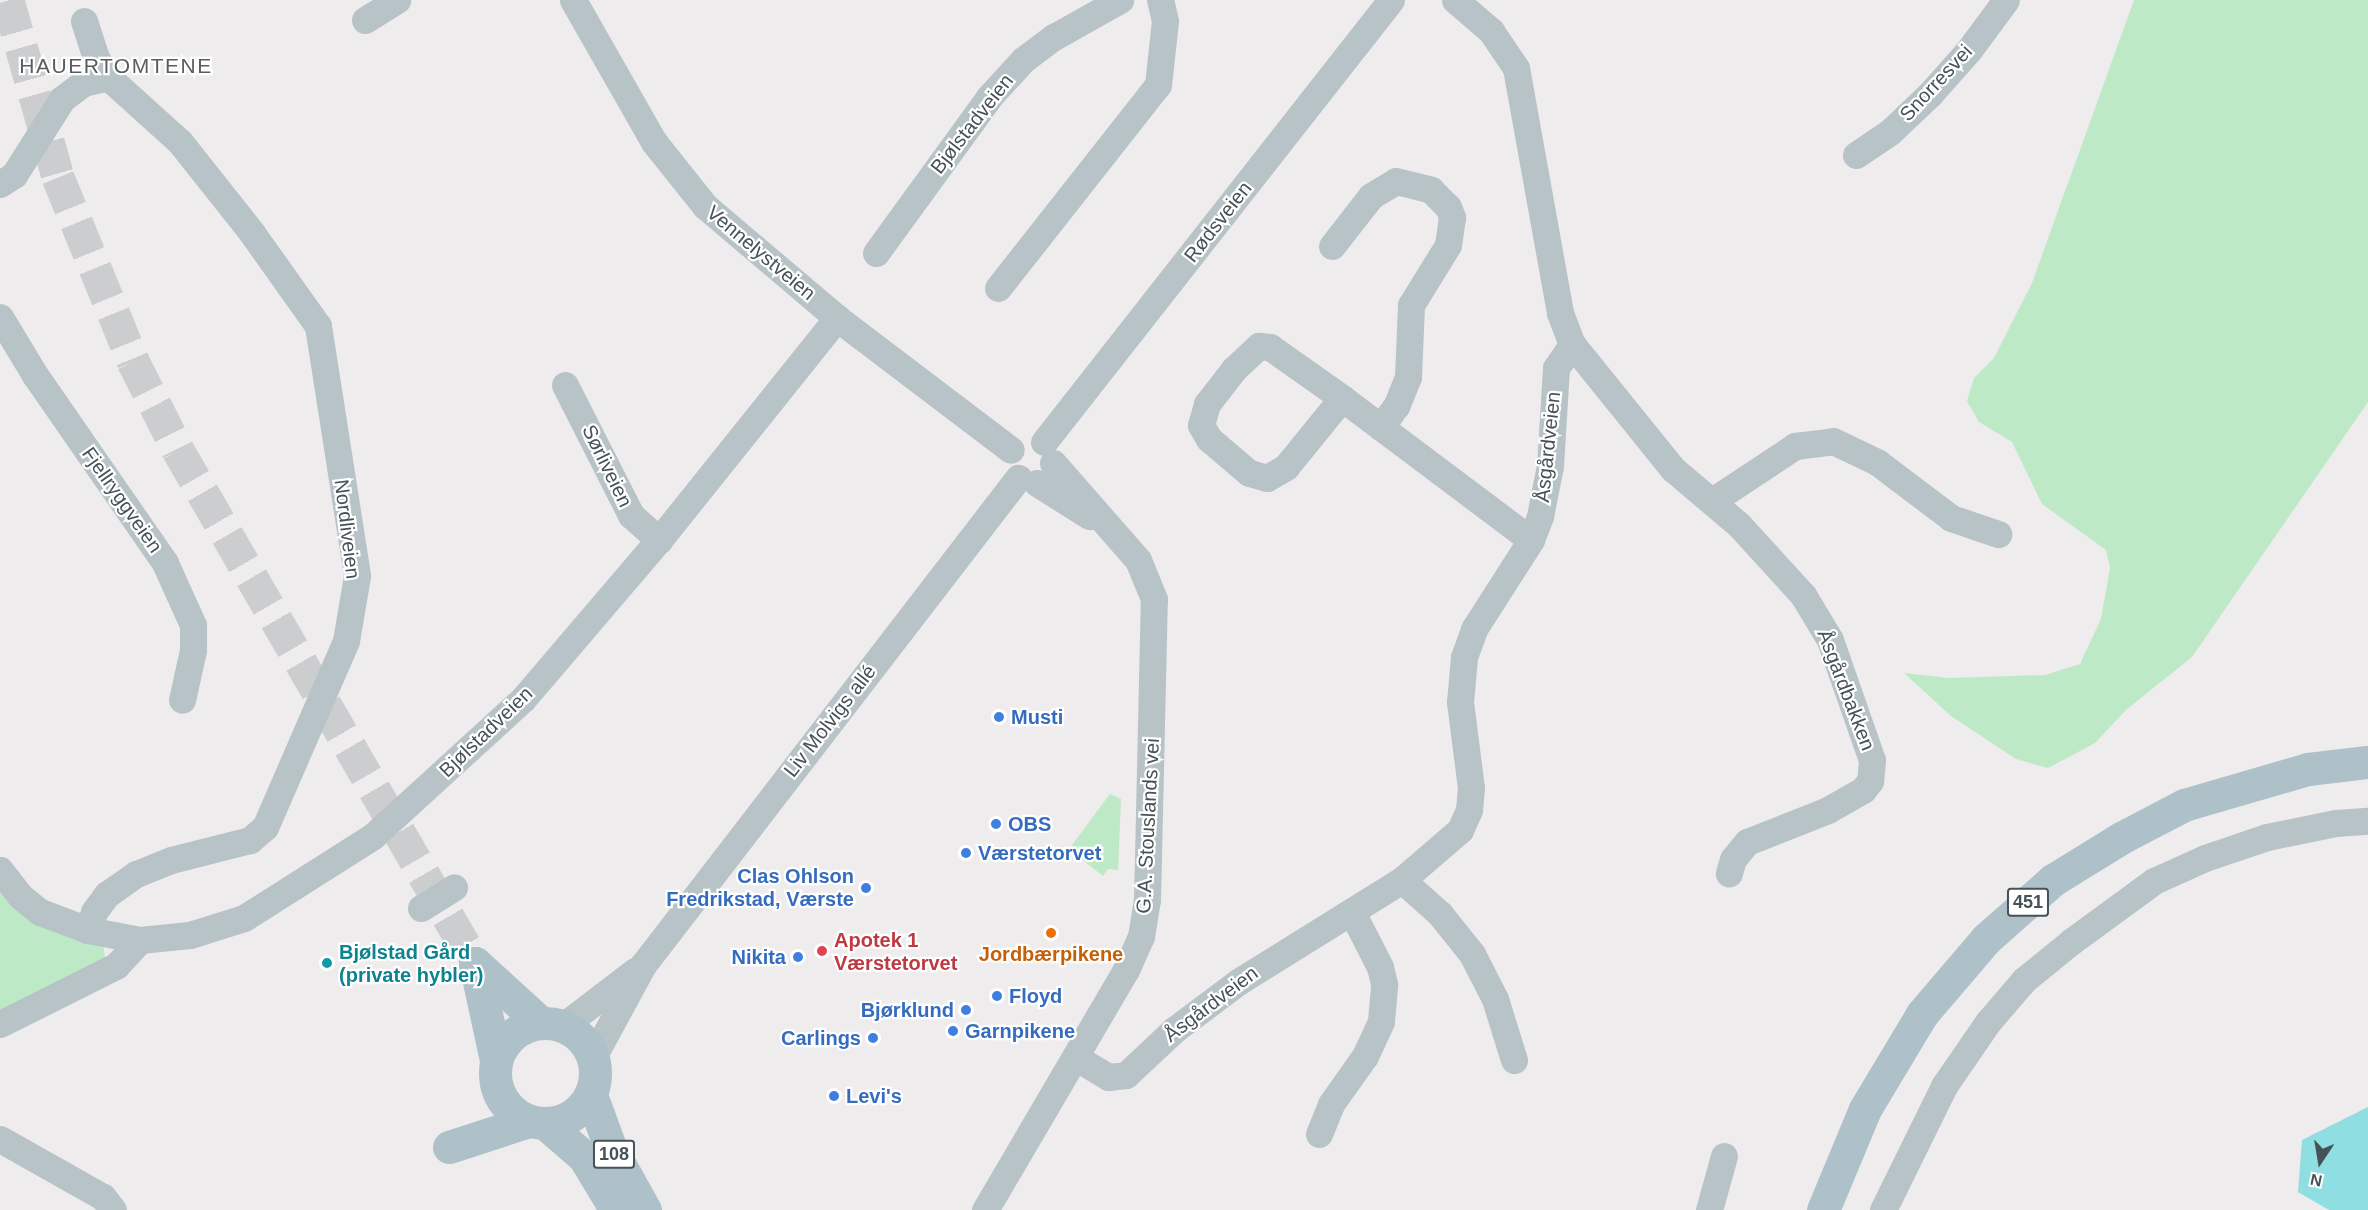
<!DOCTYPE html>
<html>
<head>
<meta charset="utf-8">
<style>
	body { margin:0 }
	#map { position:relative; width:2368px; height:1210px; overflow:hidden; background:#eeecec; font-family:Arial,sans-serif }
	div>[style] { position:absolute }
	.green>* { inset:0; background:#bde9c7 }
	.water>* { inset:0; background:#8edee2 }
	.major-tunnel>* { height:33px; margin-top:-16.5px; transform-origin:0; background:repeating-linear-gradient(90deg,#cccdce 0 33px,transparent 0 49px) }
	.minor>* { height:27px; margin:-13.5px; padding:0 13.5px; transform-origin:13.5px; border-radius:13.5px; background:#b8c3c7 }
	.major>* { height:33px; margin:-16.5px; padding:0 16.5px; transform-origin:16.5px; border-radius:16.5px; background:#aec0c8 }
	.major>.ring { margin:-16.5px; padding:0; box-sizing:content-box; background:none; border:33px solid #aec0c8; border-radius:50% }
	.dots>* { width:16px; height:16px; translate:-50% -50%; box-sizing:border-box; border:3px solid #fff; border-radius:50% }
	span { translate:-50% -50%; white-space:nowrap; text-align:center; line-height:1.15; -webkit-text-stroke:4.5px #fff; paint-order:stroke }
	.shield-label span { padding:2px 4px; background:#fff; border:2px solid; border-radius:4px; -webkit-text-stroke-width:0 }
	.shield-label { font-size:18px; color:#465257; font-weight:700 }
	.street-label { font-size:20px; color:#465257 }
	.shop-label { font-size:20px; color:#366cbe; font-weight:700 }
	.left { translate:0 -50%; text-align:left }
	.right { translate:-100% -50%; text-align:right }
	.health-label { font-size:20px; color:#be3a42; font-weight:700 }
	.culture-label { font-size:20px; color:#0d838f; font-weight:700 }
	.food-label { font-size:20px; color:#c56008; font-weight:700 }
	.neighbourhood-label { font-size:21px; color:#595d60; letter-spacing:1.5px }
	.north { position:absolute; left:2290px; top:1132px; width:60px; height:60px; -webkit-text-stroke:4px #fff; paint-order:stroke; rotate:192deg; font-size:16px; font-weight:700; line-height:24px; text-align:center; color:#465257 }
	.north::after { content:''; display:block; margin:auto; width:21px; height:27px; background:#465257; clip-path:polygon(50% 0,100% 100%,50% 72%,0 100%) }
</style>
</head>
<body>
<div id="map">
	<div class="green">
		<div style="clip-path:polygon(2134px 0,2368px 0,2368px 402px,2192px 657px,2127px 709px,2095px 743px,2048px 768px,2016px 759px,1951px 716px,1904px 673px,1948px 678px,2045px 675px,2080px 664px,2101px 619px,2110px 568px,2106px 550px,2042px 504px,2012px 442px,1979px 422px,1967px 401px,1974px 378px,1994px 358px,2032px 283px)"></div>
		<div style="clip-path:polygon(1110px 794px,1121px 799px,1118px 870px,1108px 869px,1103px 876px,1069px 849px)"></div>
		<div style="clip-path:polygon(0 886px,103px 943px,106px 965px,0 1013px)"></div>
	</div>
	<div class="water">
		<div style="clip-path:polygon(2368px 1107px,2368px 1210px,2329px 1210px,2298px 1192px,2302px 1140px)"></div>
	</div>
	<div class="major-tunnel">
		<div style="left:8px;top:0;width:184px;rotate:74.2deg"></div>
		<div style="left:58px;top:177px;width:199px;rotate:67.8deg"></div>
		<div style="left:133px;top:361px;width:100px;rotate:63.2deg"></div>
		<div style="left:178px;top:450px;width:593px;rotate:59.93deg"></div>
	</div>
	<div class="minor">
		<div style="left:573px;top:0;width:163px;rotate:60.3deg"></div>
		<div style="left:654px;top:142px;width:82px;rotate:51.4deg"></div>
		<div style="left:705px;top:206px;width:173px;rotate:40.3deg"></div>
		<div style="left:837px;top:318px;width:218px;rotate:37.2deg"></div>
		<div style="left:1455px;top:0;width:48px;rotate:40.7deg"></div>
		<div style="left:1491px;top:31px;width:45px;rotate:56deg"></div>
		<div style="left:1516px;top:68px;width:249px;rotate:79.8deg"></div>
		<div style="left:1560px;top:313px;width:33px;rotate:69deg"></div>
		<div style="left:1572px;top:344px;width:161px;rotate:51.1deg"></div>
		<div style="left:1673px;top:469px;width:87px;rotate:40.3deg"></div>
		<div style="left:1739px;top:525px;width:95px;rotate:47.6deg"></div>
		<div style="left:1803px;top:595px;width:52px;rotate:59deg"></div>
		<div style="left:1830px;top:640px;width:127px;rotate:70.7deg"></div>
		<div style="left:1872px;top:760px;width:21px;rotate:95deg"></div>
		<div style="left:1870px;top:781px;width:11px;rotate:128deg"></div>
		<div style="left:1863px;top:790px;width:40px;rotate:150.3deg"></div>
		<div style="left:1828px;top:810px;width:87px;rotate:158.4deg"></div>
		<div style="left:1747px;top:842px;width:22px;rotate:129deg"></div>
		<div style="left:1733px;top:859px;width:15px;rotate:106deg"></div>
		<div style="left:365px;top:20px;width:38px;rotate:-32deg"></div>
		<div style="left:84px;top:21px;width:39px;rotate:72deg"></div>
		<div style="left:96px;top:58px;width:22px;rotate:58deg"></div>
		<div style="left:1856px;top:155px;width:41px;rotate:-34.1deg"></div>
		<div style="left:1890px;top:132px;width:55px;rotate:-43.5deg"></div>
		<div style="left:1930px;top:94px;width:59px;rotate:-48.4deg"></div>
		<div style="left:1969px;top:50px;width:62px;rotate:-53.5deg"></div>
		<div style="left:0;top:184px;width:17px;rotate:-33deg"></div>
		<div style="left:14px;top:175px;width:90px;rotate:-57.7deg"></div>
		<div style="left:62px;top:99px;width:26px;rotate:-37deg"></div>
		<div style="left:83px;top:83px;width:26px;rotate:-13deg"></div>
		<div style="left:108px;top:77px;width:97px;rotate:42.1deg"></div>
		<div style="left:180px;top:142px;width:116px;rotate:51.6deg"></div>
		<div style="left:252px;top:233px;width:114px;rotate:54.6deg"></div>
		<div style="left:318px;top:326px;width:253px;rotate:81.1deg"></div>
		<div style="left:357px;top:576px;width:66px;rotate:99.6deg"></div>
		<div style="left:346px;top:641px;width:203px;rotate:113.5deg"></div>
		<div style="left:265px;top:827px;width:20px;rotate:139deg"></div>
		<div style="left:250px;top:840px;width:81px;rotate:165.8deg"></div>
		<div style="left:171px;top:860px;width:38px;rotate:158deg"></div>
		<div style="left:136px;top:874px;width:35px;rotate:145deg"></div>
		<div style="left:107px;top:894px;width:22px;rotate:126deg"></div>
		<div style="left:94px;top:912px;width:19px;rotate:108deg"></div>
		<div style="left:1332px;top:246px;width:63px;rotate:-52deg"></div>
		<div style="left:1371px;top:196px;width:29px;rotate:-31deg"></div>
		<div style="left:1396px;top:181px;width:36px;rotate:14deg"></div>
		<div style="left:1431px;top:190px;width:24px;rotate:45deg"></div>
		<div style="left:1448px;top:207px;width:11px;rotate:68deg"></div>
		<div style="left:1452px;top:217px;width:28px;rotate:98deg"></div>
		<div style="left:1448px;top:245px;width:70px;rotate:121.7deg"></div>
		<div style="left:1411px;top:305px;width:72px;rotate:92.4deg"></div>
		<div style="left:1408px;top:377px;width:31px;rotate:112deg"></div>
		<div style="left:1396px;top:406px;width:26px;rotate:126deg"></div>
		<div style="left:876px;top:253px;width:194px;rotate:-54deg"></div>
		<div style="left:990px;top:96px;width:49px;rotate:-47.5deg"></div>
		<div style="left:1023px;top:60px;width:39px;rotate:-37deg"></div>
		<div style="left:1054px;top:37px;width:76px;rotate:-29.3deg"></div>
		<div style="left:998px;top:288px;width:258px;rotate:-51.8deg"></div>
		<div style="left:1158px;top:85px;width:64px;rotate:-83.8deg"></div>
		<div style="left:1165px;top:21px;width:22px;rotate:-103deg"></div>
		<div style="left:0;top:317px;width:68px;rotate:58.9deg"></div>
		<div style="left:35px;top:375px;width:229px;rotate:55.3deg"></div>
		<div style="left:165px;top:563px;width:68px;rotate:65.7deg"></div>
		<div style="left:193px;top:625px;width:25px;rotate:90deg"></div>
		<div style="left:193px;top:650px;width:51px;rotate:102.4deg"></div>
		<div style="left:565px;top:385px;width:146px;rotate:63.1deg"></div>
		<div style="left:631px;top:515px;width:38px;rotate:42deg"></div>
		<div style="left:1342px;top:398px;width:89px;rotate:129.1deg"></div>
		<div style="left:1286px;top:467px;width:22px;rotate:150deg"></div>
		<div style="left:1267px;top:478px;width:19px;rotate:-164deg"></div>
		<div style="left:1249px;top:473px;width:52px;rotate:-139.6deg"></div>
		<div style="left:1209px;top:439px;width:16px;rotate:-120deg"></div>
		<div style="left:1201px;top:425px;width:22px;rotate:-74deg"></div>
		<div style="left:1207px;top:404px;width:44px;rotate:-52.4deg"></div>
		<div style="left:1234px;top:369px;width:34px;rotate:-43deg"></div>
		<div style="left:1259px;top:346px;width:11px;rotate:5deg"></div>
		<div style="left:1270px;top:347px;width:88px;rotate:35.3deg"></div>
		<div style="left:1342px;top:398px;width:236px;rotate:36.9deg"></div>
		<div style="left:1044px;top:442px;width:562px;rotate:-51.87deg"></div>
		<div style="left:1037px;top:483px;width:62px;rotate:32.4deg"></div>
		<div style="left:1712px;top:501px;width:100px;rotate:-33.5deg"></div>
		<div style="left:1795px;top:446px;width:38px;rotate:-7deg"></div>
		<div style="left:1833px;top:441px;width:49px;rotate:25.5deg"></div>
		<div style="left:1877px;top:462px;width:93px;rotate:37.1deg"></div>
		<div style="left:1951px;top:518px;width:50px;rotate:18.8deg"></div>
		<div style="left:0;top:870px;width:33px;rotate:52deg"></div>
		<div style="left:20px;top:896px;width:26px;rotate:39deg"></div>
		<div style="left:40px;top:912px;width:51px;rotate:20.6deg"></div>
		<div style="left:88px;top:930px;width:53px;rotate:10.9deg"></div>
		<div style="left:140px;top:940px;width:50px;rotate:-5.7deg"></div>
		<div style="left:190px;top:935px;width:57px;rotate:-17.5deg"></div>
		<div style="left:244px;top:918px;width:153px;rotate:-32.4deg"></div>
		<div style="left:373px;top:836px;width:203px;rotate:-42.4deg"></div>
		<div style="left:523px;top:699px;width:209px;rotate:-49.5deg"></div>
		<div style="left:659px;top:540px;width:285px;rotate:-51.3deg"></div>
		<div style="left:1402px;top:880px;width:51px;rotate:41.8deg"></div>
		<div style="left:1440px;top:914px;width:51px;rotate:51.3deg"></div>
		<div style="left:1472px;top:954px;width:51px;rotate:62.9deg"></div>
		<div style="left:1495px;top:999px;width:64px;rotate:72.7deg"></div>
		<div style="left:421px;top:908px;width:39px;rotate:-32deg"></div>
		<div style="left:0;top:1024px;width:130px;rotate:-26.6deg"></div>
		<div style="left:116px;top:966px;width:35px;rotate:-47deg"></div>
		<div style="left:563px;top:1026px;width:91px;rotate:-37.4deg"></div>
		<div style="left:593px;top:1057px;width:105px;rotate:-61.5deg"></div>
		<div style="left:643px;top:965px;width:615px;rotate:-52.4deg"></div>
		<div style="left:1075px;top:1057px;width:39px;rotate:31deg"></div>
		<div style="left:1108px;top:1077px;width:18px;rotate:-6deg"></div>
		<div style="left:1126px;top:1075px;width:66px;rotate:-43.2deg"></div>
		<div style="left:1174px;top:1030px;width:80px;rotate:-36.9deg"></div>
		<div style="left:1238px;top:982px;width:193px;rotate:-31.9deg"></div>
		<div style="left:1402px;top:880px;width:77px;rotate:-40.8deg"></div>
		<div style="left:1460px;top:830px;width:22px;rotate:-66deg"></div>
		<div style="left:1469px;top:810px;width:22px;rotate:-85deg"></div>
		<div style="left:1471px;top:788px;width:87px;rotate:-97.3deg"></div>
		<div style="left:1460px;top:702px;width:45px;rotate:-84.9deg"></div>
		<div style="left:1464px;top:657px;width:30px;rotate:-70deg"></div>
		<div style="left:1474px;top:629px;width:106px;rotate:-57.4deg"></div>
		<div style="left:1531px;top:540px;width:26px;rotate:-69deg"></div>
		<div style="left:1540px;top:516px;width:51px;rotate:-78.7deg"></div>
		<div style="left:1550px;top:466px;width:98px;rotate:-86.5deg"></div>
		<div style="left:1556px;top:368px;width:29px;rotate:-56deg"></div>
		<div style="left:1319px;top:1134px;width:32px;rotate:-68deg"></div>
		<div style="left:1331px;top:1104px;width:59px;rotate:-54.7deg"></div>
		<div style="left:1365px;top:1056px;width:38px;rotate:-65deg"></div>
		<div style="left:1381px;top:1021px;width:37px;rotate:-85deg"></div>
		<div style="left:1384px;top:984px;width:17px;rotate:-103deg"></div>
		<div style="left:1380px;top:967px;width:62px;rotate:-117deg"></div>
		<div style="left:0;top:1139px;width:118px;rotate:29.4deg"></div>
		<div style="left:103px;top:1197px;width:16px;rotate:52deg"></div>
		<div style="left:985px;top:1210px;width:278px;rotate:-59.6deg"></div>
		<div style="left:1126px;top:970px;width:36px;rotate:-66deg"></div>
		<div style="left:1141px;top:937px;width:36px;rotate:-81deg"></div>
		<div style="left:1147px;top:901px;width:302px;rotate:-88.7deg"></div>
		<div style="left:1154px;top:599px;width:42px;rotate:-112.3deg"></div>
		<div style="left:1138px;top:560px;width:129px;rotate:-131.2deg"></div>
		<div style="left:1709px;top:1210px;width:56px;rotate:-74.5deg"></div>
		<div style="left:1883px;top:1210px;width:138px;rotate:-63.8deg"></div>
		<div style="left:1944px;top:1086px;width:78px;rotate:-55.5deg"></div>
		<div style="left:1988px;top:1022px;width:55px;rotate:-49.4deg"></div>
		<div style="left:2024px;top:980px;width:62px;rotate:-39.1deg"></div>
		<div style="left:2072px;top:941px;width:102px;rotate:-36.2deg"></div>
		<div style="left:2154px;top:881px;width:56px;rotate:-24.3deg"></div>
		<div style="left:2205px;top:858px;width:65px;rotate:-18.7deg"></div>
		<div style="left:2267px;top:837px;width:70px;rotate:-11.5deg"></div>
		<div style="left:2336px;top:823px;width:32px;rotate:-4deg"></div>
	</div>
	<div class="major">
		<div style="left:475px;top:963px;width:99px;rotate:77.8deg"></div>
		<div style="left:475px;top:963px;width:89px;rotate:42.3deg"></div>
		<div class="ring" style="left:495px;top:1023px;width:67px;height:67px"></div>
		<div style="left:591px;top:1095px;width:55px;rotate:69.9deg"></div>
		<div style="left:610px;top:1147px;width:72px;rotate:60.9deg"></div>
		<div style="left:546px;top:1124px;width:50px;rotate:41deg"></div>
		<div style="left:584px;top:1157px;width:62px;rotate:58.9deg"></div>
		<div style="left:449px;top:1147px;width:84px;rotate:-18deg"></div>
		<div style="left:1823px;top:1210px;width:109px;rotate:-67.4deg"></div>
		<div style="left:1865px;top:1109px;width:111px;rotate:-59deg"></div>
		<div style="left:1922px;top:1014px;width:99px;rotate:-49.5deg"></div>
		<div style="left:1986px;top:939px;width:89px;rotate:-41.4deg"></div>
		<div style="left:2053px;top:880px;width:80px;rotate:-31.7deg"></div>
		<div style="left:2121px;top:838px;width:71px;rotate:-27.6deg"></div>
		<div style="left:2184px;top:805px;width:129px;rotate:-16.2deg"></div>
		<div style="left:2308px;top:769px;width:60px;rotate:-6.7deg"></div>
	</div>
	<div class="dots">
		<div style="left:999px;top:717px;background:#3f7fe0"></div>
		<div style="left:996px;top:824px;background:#3f7fe0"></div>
		<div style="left:966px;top:853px;background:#3f7fe0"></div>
		<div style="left:866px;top:888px;background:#3f7fe0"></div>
		<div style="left:1051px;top:933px;background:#e8710a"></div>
		<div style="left:822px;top:951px;background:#e0444e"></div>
		<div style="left:798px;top:957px;background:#3f7fe0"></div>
		<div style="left:327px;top:963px;background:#0f9aa8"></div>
		<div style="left:997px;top:996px;background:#3f7fe0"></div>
		<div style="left:966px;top:1010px;background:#3f7fe0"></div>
		<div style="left:953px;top:1031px;background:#3f7fe0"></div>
		<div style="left:873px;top:1038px;background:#3f7fe0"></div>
		<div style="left:834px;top:1096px;background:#3f7fe0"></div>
	</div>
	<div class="shield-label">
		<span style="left:2028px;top:902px">451</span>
		<span style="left:614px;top:1154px">108</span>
	</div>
	<div class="street-label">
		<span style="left:1936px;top:83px;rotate:-47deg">Snorresvei</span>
		<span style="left:972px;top:124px;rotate:-52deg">Bjølstadveien</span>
		<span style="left:1218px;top:222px;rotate:-52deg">Rødsveien</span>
		<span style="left:761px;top:253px;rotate:40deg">Vennelystveien</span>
		<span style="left:1548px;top:447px;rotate:-84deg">Åsgårdveien</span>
		<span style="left:607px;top:466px;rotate:64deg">Sørliveien</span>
		<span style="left:122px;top:500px;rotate:55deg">Fjellryggveien</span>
		<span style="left:347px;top:529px;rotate:83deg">Nordliveien</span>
		<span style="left:1846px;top:690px;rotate:69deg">Åsgårdbakken</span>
		<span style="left:830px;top:721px;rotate:-52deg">Liv Molvigs allé</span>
		<span style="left:486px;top:732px;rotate:-44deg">Bjølstadveien</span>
		<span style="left:1148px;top:826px;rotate:-87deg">G.A. Stouslands vei</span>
		<span style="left:1211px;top:1004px;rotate:-37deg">Åsgårdveien</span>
	</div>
	<div class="shop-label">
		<span class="left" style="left:1011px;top:717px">Musti</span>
		<span class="left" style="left:1008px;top:824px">OBS</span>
		<span class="left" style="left:978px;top:853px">Værstetorvet</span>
		<span class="right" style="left:854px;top:888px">Clas Ohlson<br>Fredrikstad, Værste</span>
		<span class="right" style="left:786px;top:957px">Nikita</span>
		<span class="left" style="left:1009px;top:996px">Floyd</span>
		<span class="right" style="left:954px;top:1010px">Bjørklund</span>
		<span class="left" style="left:965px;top:1031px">Garnpikene</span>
		<span class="right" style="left:861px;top:1038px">Carlings</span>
		<span class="left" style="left:846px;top:1096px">Levi's</span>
	</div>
	<div class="health-label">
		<span class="left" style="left:834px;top:952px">Apotek 1<br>Værstetorvet</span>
	</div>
	<div class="culture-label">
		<span class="left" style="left:339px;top:964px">Bjølstad Gård<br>(private hybler)</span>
	</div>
	<div class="food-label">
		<span style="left:1051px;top:954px">Jordbærpikene</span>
	</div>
	<div class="neighbourhood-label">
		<span style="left:116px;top:66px">HAUERTOMTENE</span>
	</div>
	<div class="north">N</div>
</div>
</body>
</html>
